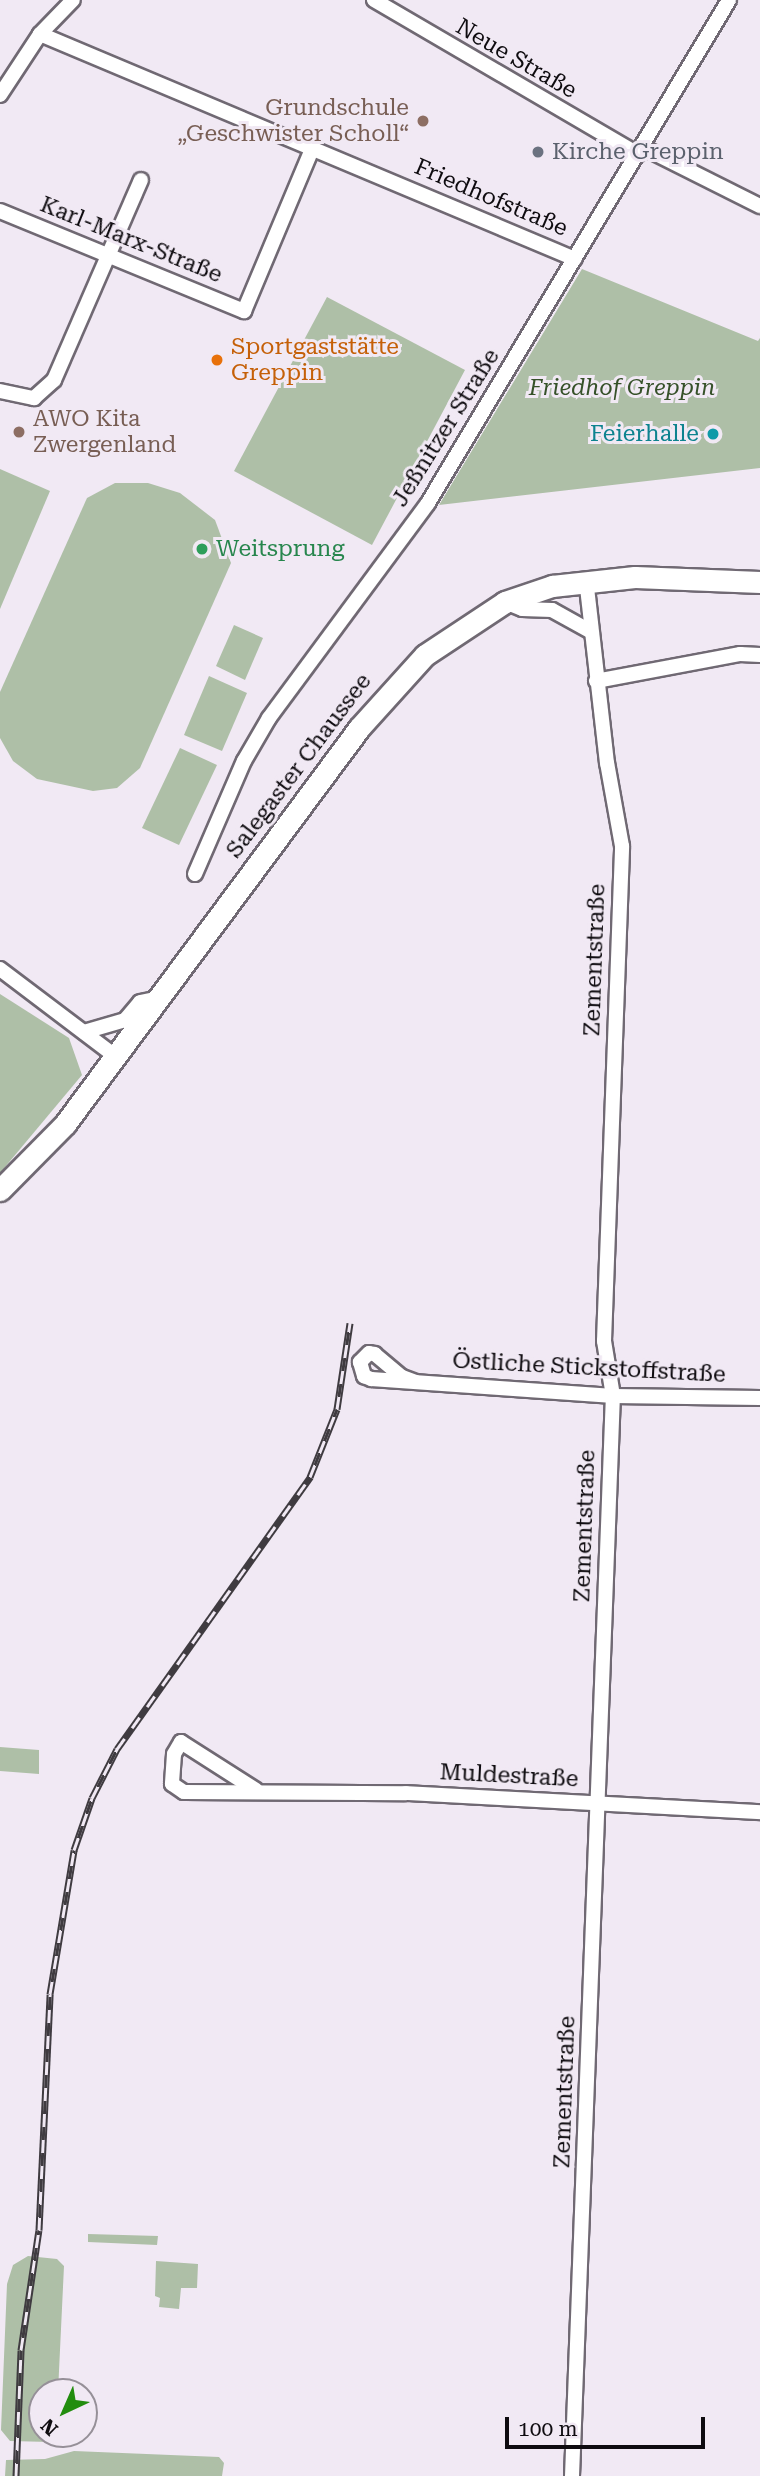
<!DOCTYPE html>
<html>
<head>
<meta charset="utf-8">
<style>
	body { margin:0 }
	#map { position:relative; width:760px; height:2476px; overflow:hidden; background:#f1e9f4; font-family:"Roboto Serif",serif }
	div>[style] { position:absolute }
	.green>* { inset:0; background:#aebfa7 }
	.roads { filter:drop-shadow(2px 0 #706973) drop-shadow(-2px 0 #706973) drop-shadow(0 2px #706973) drop-shadow(0 -2px #706973) }
	.street>* { height:14px; margin:-7px; padding:0 7px; transform-origin:7px; border-radius:7px; background:#fff }
	.secondary>* { height:21px; margin:-10.5px; padding:0 10.5px; transform-origin:10.5px; border-radius:10.5px; background:#fff }
	.rail>* { height:7px; margin-top:-3.5px; transform-origin:0; background:repeating-linear-gradient(90deg,#f1e9f4 0 13px,#3f3b40 0 26px); box-sizing:border-box; border-block:2px solid #3f3b40 }
	.dots>* { width:19px; height:19px; translate:-50% -50%; box-sizing:border-box; border:4px solid #f1e9f4; border-radius:50% }
	span { translate:-50% -50%; white-space:nowrap; text-align:center; line-height:1.15; -webkit-text-stroke:6px #f1e9f4; paint-order:stroke }
	.street-label { font-size:23px; color:#0e0b0f }
	.education-label { font-size:23px; color:#785e54 }
	.right { translate:-100% -50%; text-align:right }
	.left { translate:0 -50%; text-align:left }
	.worship-label { font-size:23px; color:#5b616d }
	.food-label { font-size:23px; color:#c56008 }
	.park-label { font-size:23px; color:#365129; font-style:italic }
	.culture-label { font-size:23px; color:#0d838f }
	.leisure-label { font-size:23px; color:#27864d }
	.north { position:absolute; left:28px; top:2378px; width:70px; height:70px; box-sizing:border-box; background:#f1e9f4; border:2px solid #969098; border-radius:50%; rotate:224deg; font-size:19px; font-weight:700; line-height:28px; text-align:center; color:#0e0b0f }
	.north::after { content:''; display:block; margin:auto; width:24px; height:32px; background:#228d0e; clip-path:polygon(50% 0,100% 100%,50% 72%,0 100%) }
	.scale { position:absolute; left:505px; top:2417px; width:200px; height:32px; box-sizing:border-box; border:4px solid #0e0b0f; border-top:0; padding-left:9px; font-size:21px; line-height:24px; white-space:nowrap; color:#0e0b0f; -webkit-text-stroke:5px #f1e9f4; paint-order:stroke }
</style>
</head>
<body>
<div id="map">
	<div class="green">
		<div style="clip-path:polygon(582px 269px,758px 341px,760px 338px,760px 468px,439px 505px)"></div>
		<div style="clip-path:polygon(327px 297px,465px 370px,372px 545px,234px 471px)"></div>
		<div style="clip-path:polygon(0 469px,50px 491px,0 609px)"></div>
		<div style="clip-path:polygon(115px 483px,148px 483px,180px 493px,215px 520px,231px 563px,140px 768px,117px 788px,93px 791px,37px 779px,13px 761px,0 738px,0 692px,87px 498px)"></div>
		<div style="clip-path:polygon(234px 625px,263px 638px,245px 680px,216px 666px)"></div>
		<div style="clip-path:polygon(209px 676px,247px 693px,222px 751px,184px 735px)"></div>
		<div style="clip-path:polygon(180px 748px,217px 765px,179px 845px,142px 828px)"></div>
		<div style="clip-path:polygon(0 994px,69px 1038px,82px 1075px,0 1173px)"></div>
		<div style="clip-path:polygon(0 1747px,39px 1750px,39px 1774px,0 1771px)"></div>
		<div style="clip-path:polygon(88px 2234px,158px 2236px,157px 2245px,88px 2242px)"></div>
		<div style="clip-path:polygon(28px 2256px,57px 2259px,64px 2266px,58px 2392px,42px 2392px,42px 2434px,56px 2434px,50px 2442px,10px 2441px,1px 2430px,7px 2284px,13px 2265px)"></div>
		<div style="clip-path:polygon(156px 2261px,198px 2264px,197px 2288px,181px 2288px,179px 2309px,159px 2307px,160px 2298px,155px 2296px)"></div>
		<div style="clip-path:polygon(74px 2451px,219px 2457px,224px 2463px,222px 2476px,5px 2476px,6px 2460px,45px 2459px)"></div>
	</div>
	<div class="roads">
		<div class="street">
			<div style="left:374px;top:0;width:306px;rotate:30.3deg"></div>
			<div style="left:40px;top:34px;width:580px;rotate:22.81deg"></div>
			<div style="left:0;top:95px;width:73px;rotate:-56.7deg"></div>
			<div style="left:40px;top:34px;width:47px;rotate:-45.9deg"></div>
			<div style="left:642px;top:147px;width:132px;rotate:26.6deg"></div>
			<div style="left:0;top:211px;width:264px;rotate:22.3deg"></div>
			<div style="left:244px;top:311px;width:176px;rotate:-67.2deg"></div>
			<div style="left:0;top:391px;width:35px;rotate:12deg"></div>
			<div style="left:34px;top:398px;width:27px;rotate:-42deg"></div>
			<div style="left:54px;top:380px;width:218px;rotate:-66.5deg"></div>
			<div style="left:505px;top:602px;width:18px;rotate:22deg"></div>
			<div style="left:522px;top:609px;width:30px;rotate:2deg"></div>
			<div style="left:552px;top:610px;width:43px;rotate:28.9deg"></div>
			<div style="left:596px;top:681px;width:147px;rotate:-10.6deg"></div>
			<div style="left:740px;top:654px;width:20px;rotate:3deg"></div>
			<div style="left:195px;top:874px;width:123px;rotate:-66.6deg"></div>
			<div style="left:244px;top:761px;width:50px;rotate:-59.8deg"></div>
			<div style="left:269px;top:718px;width:267px;rotate:-53.5deg"></div>
			<div style="left:428px;top:503px;width:586px;rotate:-59.1deg"></div>
			<div style="left:0;top:969px;width:144px;rotate:37.1deg"></div>
			<div style="left:84px;top:1032px;width:43px;rotate:-16.3deg"></div>
			<div style="left:125px;top:1020px;width:23px;rotate:-50deg"></div>
			<div style="left:140px;top:1002px;width:16px;rotate:-11deg"></div>
			<div style="left:416px;top:1382px;width:15px;rotate:-160deg"></div>
			<div style="left:402px;top:1377px;width:35px;rotate:-140deg"></div>
			<div style="left:375px;top:1354px;width:6px;rotate:-171deg"></div>
			<div style="left:369px;top:1353px;width:13px;rotate:135deg"></div>
			<div style="left:360px;top:1362px;width:15px;rotate:74deg"></div>
			<div style="left:364px;top:1376px;width:8px;rotate:23deg"></div>
			<div style="left:371px;top:1379px;width:243px;rotate:4deg"></div>
			<div style="left:613px;top:1396px;width:147px;rotate:0.8deg"></div>
			<div style="left:256px;top:1790px;width:89px;rotate:-147.4deg"></div>
			<div style="left:181px;top:1742px;width:14px;rotate:120deg"></div>
			<div style="left:174px;top:1754px;width:30px;rotate:94deg"></div>
			<div style="left:172px;top:1784px;width:14px;rotate:34deg"></div>
			<div style="left:184px;top:1792px;width:222px;rotate:0.3deg"></div>
			<div style="left:406px;top:1793px;width:355px;rotate:3.1deg"></div>
			<div style="left:572px;top:2476px;width:1081px;rotate:-87.83deg"></div>
			<div style="left:613px;top:1396px;width:56px;rotate:-99.3deg"></div>
			<div style="left:604px;top:1341px;width:495px;rotate:-87.9deg"></div>
			<div style="left:622px;top:846px;width:84px;rotate:-100.2deg"></div>
			<div style="left:607px;top:763px;width:184px;rotate:-96.5deg"></div>
		</div>
		<div class="secondary">
			<div style="left:0;top:1190px;width:93px;rotate:-45.4deg"></div>
			<div style="left:65px;top:1124px;width:493px;rotate:-53.4deg"></div>
			<div style="left:359px;top:728px;width:98px;rotate:-47.9deg"></div>
			<div style="left:425px;top:655px;width:96px;rotate:-33.5deg"></div>
			<div style="left:505px;top:602px;width:50px;rotate:-18.8deg"></div>
			<div style="left:552px;top:586px;width:83px;rotate:-6.2deg"></div>
			<div style="left:635px;top:577px;width:125px;rotate:2.3deg"></div>
		</div>
	</div>
	<div class="rail">
		<div style="left:16px;top:2476px;width:126px;rotate:-87.7deg"></div>
		<div style="left:21px;top:2350px;width:121px;rotate:-81.5deg"></div>
		<div style="left:39px;top:2230px;width:236px;rotate:-87.3deg"></div>
		<div style="left:50px;top:1994px;width:146px;rotate:-80.5deg"></div>
		<div style="left:74px;top:1850px;width:55px;rotate:-70.9deg"></div>
		<div style="left:92px;top:1798px;width:55px;rotate:-63deg"></div>
		<div style="left:117px;top:1749px;width:334px;rotate:-54.6deg"></div>
		<div style="left:310px;top:1477px;width:73px;rotate:-68.3deg"></div>
		<div style="left:337px;top:1409px;width:87px;rotate:-81.4deg"></div>
	</div>
	<div class="dots">
		<div style="left:423px;top:121px;background:#8d6e63"></div>
		<div style="left:538px;top:152px;background:#6b7280"></div>
		<div style="left:217px;top:360px;background:#e8710a"></div>
		<div style="left:19px;top:432px;background:#8d6e63"></div>
		<div style="left:713px;top:434px;background:#0f9aa8"></div>
		<div style="left:202px;top:549px;background:#2e9e5b"></div>
	</div>
	<div class="street-label">
		<span style="left:516px;top:59px;rotate:30deg">Neue Straße</span>
		<span style="left:491px;top:198px;rotate:23deg">Friedhofstraße</span>
		<span style="left:131px;top:240px;rotate:22deg">Karl-Marx-Straße</span>
		<span style="left:446px;top:428px;rotate:-58deg">Jeßnitzer Straße</span>
		<span style="left:299px;top:766px;rotate:-53deg">Salegaster Chaussee</span>
		<span style="left:595px;top:960px;rotate:-88deg">Zementstraße</span>
		<span style="left:589px;top:1368px;rotate:3deg">Östliche Stickstoffstraße</span>
		<span style="left:585px;top:1526px;rotate:-88deg">Zementstraße</span>
		<span style="left:509px;top:1776px;rotate:3deg">Muldestraße</span>
		<span style="left:565px;top:2092px;rotate:-88deg">Zementstraße</span>
	</div>
	<div class="education-label">
		<span class="right" style="left:409px;top:121px">Grundschule<br>„Geschwister Scholl“</span>
		<span class="left" style="left:33px;top:432px">AWO Kita<br>Zwergenland</span>
	</div>
	<div class="worship-label">
		<span class="left" style="left:552px;top:152px">Kirche Greppin</span>
	</div>
	<div class="food-label">
		<span class="left" style="left:231px;top:360px">Sportgaststätte<br>Greppin</span>
	</div>
	<div class="park-label">
		<span style="left:622px;top:388px">Friedhof Greppin</span>
	</div>
	<div class="culture-label">
		<span class="right" style="left:699px;top:434px">Feierhalle</span>
	</div>
	<div class="leisure-label">
		<span class="left" style="left:216px;top:549px">Weitsprung</span>
	</div>
	<div class="north">N</div>
	<div class="scale">100 m</div>
</div>
</body>
</html>
